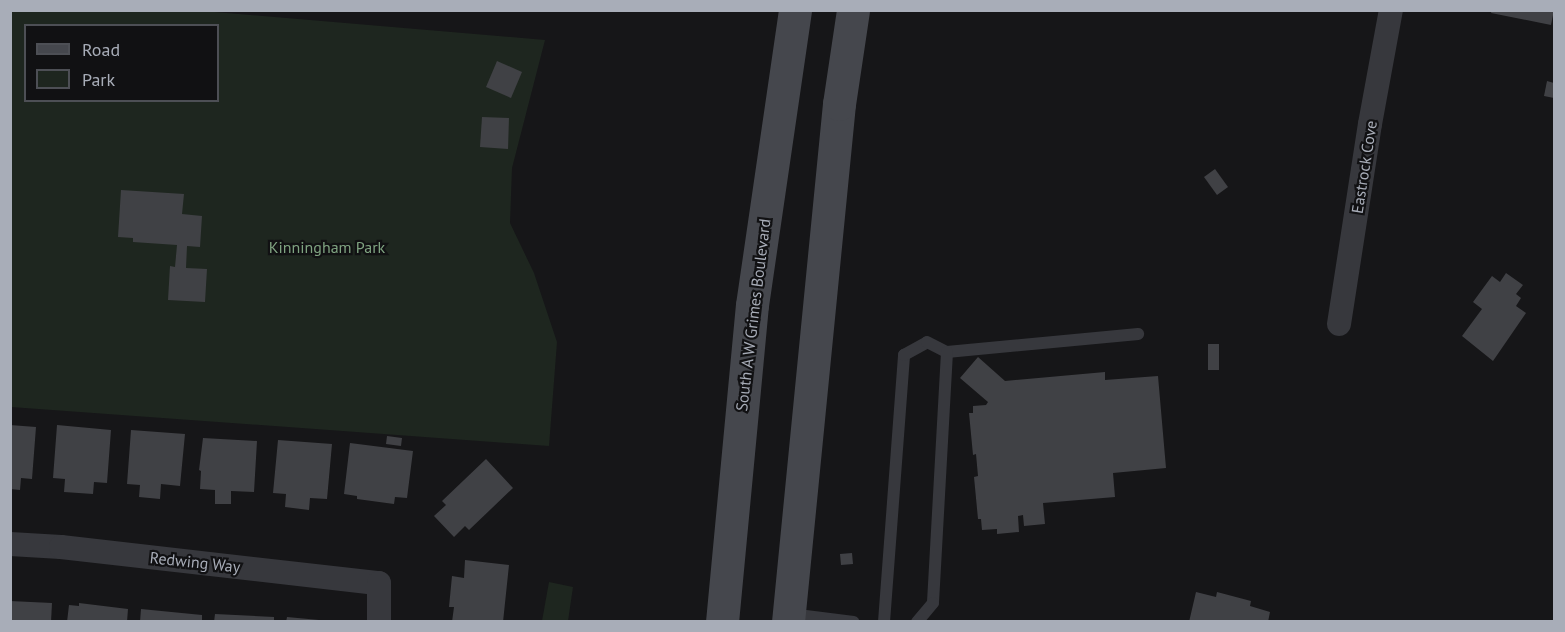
<!DOCTYPE html>
<style>
body{margin:0}
#map{position:relative;width:1565px;height:632px;overflow:hidden;background:#161618;font-family:"PT Sans",sans-serif}
div>[style]{position:absolute}
.green>*{inset:0;background:#1e261f}
.building>*{inset:0;background:#404145}
.service>*{height:12px;margin:-6px;padding:0 6px;transform-origin:6px;border-radius:6px;background:#37383d}
.minor>*{height:24px;margin:-12px;padding:0 12px;transform-origin:12px;border-radius:12px;background:#37383d}
.secondary>*{height:33px;margin:-16.5px;padding:0 16.5px;transform-origin:16.5px;border-radius:16.5px;background:#45474d}
span{translate:-50% -50%;white-space:nowrap;text-align:center;line-height:1.15;-webkit-text-stroke:4.5px #111113;paint-order:stroke}
.street-label{font-size:16px;color:#a8adb8}
.park-label{font-size:16px;color:#7fa381}
.frame{position:absolute;inset:0;border:12px solid #a8adb8;pointer-events:none}
.legend{position:absolute;left:24px;top:24px;width:195px;height:78px;box-sizing:border-box;background:#111113;border:2px solid #4d4f55;margin:0;padding:8px 10px;list-style:none;font-size:18px;color:#a8adb8}
.legend li{display:flex;align-items:center;gap:12px;height:30px}
.legend b{width:30px;border:2px solid #4d4f55}
</style>
<div id="map">
<div class="green">
<i style="clip-path:polygon(evenodd,10px 11px,203px 11px,545px 40px,512px 168px,510px 223px,534px 273px,557px 342px,549px 446px,11px 407px,10px 11px,26px 26px,218px 26px,218px 100px,26px 100px,26px 26px)"></i>
<i style="clip-path:polygon(549px 582px,573px 587px,568px 621px,542px 621px)"></i>
</div>
<div class="building">
<i style="clip-path:polygon(1492px 10px,1554px 10px,1551px 25px,1491px 13px)"></i>
<i style="clip-path:polygon(497px 61px,522px 72px,511px 98px,486px 87px)"></i>
<i style="clip-path:polygon(1547px 81px,1554px 83px,1554px 98px,1544px 96px)"></i>
<i style="clip-path:polygon(482px 117px,509px 118px,508px 149px,480px 147px)"></i>
<i style="clip-path:polygon(1215px 169px,1228px 187px,1217px 195px,1204px 177px)"></i>
<i style="clip-path:polygon(121px 190px,184px 194px,182px 214px,202px 216px,200px 247px,187px 246px,186px 268px,207px 269px,205px 302px,168px 300px,170px 266px,175px 267px,177px 245px,133px 242px,133px 238px,118px 237px)"></i>
<i style="clip-path:polygon(1506px 273px,1523px 285px,1516px 294px,1521px 298px,1516px 306px,1526px 313px,1493px 361px,1462px 336px,1482px 309px,1473px 302px,1492px 276px,1500px 282px)"></i>
<i style="clip-path:polygon(1208px 344px,1219px 344px,1219px 370px,1208px 370px)"></i>
<i style="clip-path:polygon(978px 357px,1005px 381px,1105px 372px,1105px 380px,1158px 376px,1166px 468px,1113px 473px,1115px 497px,1043px 503px,1045px 524px,1024px 526px,1023px 515px,1018px 516px,1019px 532px,997px 534px,997px 529px,982px 530px,981px 519px,978px 519px,974px 477px,978px 476px,976px 454px,973px 455px,969px 413px,973px 413px,973px 406px,986px 405px,988px 402px,960px 378px)"></i>
<i style="clip-path:polygon(10px 425px,36px 427px,32px 479px,21px 478px,20px 490px,10px 489px)"></i>
<i style="clip-path:polygon(57px 425px,111px 430px,107px 483px,94px 482px,93px 494px,64px 492px,65px 479px,53px 478px)"></i>
<i style="clip-path:polygon(131px 430px,185px 434px,180px 486px,161px 484px,160px 499px,139px 497px,140px 485px,127px 484px)"></i>
<i style="clip-path:polygon(387px 436px,402px 438px,401px 446px,386px 444px)"></i>
<i style="clip-path:polygon(203px 438px,257px 441px,254px 492px,231px 491px,231px 504px,215px 504px,215px 490px,200px 489px,201px 471px,199px 470px)"></i>
<i style="clip-path:polygon(278px 440px,332px 444px,327px 499px,310px 498px,309px 510px,285px 507px,286px 494px,273px 493px)"></i>
<i style="clip-path:polygon(350px 443px,413px 451px,407px 498px,395px 497px,394px 504px,357px 499px,357px 496px,344px 494px)"></i>
<i style="clip-path:polygon(486px 459px,513px 488px,469px 530px,465px 526px,454px 537px,434px 516px,446px 505px,442px 501px)"></i>
<i style="clip-path:polygon(852px 553px,853px 564px,841px 565px,840px 554px)"></i>
<i style="clip-path:polygon(465px 560px,509px 565px,503px 622px,452px 622px,454px 607px,449px 607px,452px 576px,464px 578px)"></i>
<i style="clip-path:polygon(1196px 592px,1216px 597px,1217px 592px,1251px 601px,1250px 606px,1270px 612px,1268px 622px,1189px 622px)"></i>
<i style="clip-path:polygon(10px 601px,52px 603px,51px 622px,10px 622px)"></i>
<i style="clip-path:polygon(79px 603px,128px 609px,127px 622px,67px 622px,69px 605px,79px 606px)"></i>
<i style="clip-path:polygon(141px 609px,202px 615px,202px 622px,140px 622px)"></i>
<i style="clip-path:polygon(215px 614px,274px 617px,274px 622px,214px 622px)"></i>
<i style="clip-path:polygon(287px 617px,319px 620px,319px 622px,286px 622px)"></i>
</div>
<div class="service">
<i style="left:947px;top:352px;width:192px;rotate:-5.4deg"></i>
<i style="left:790px;top:614px;width:64px;rotate:7.1deg"></i>
<i style="left:884px;top:622px;width:268px;rotate:-85.7deg"></i>
<i style="left:904px;top:355px;width:26px;rotate:-29deg"></i>
<i style="left:927px;top:342px;width:22px;rotate:27deg"></i>
<i style="left:947px;top:352px;width:251px;rotate:93.2deg"></i>
<i style="left:933px;top:603px;width:25px;rotate:130deg"></i>
</div>
<div class="minor">
<i style="left:1339px;top:324px;width:202px;rotate:-81.2deg"></i>
<i style="left:1370px;top:124px;width:116px;rotate:-79.6deg"></i>
<i style="left:10px;top:544px;width:51px;rotate:3.4deg"></i>
<i style="left:61px;top:547px;width:320px;rotate:6.5deg"></i>
<i style="left:379px;top:583px;width:39px;rotate:90deg"></i>
</div>
<div class="secondary">
<i style="left:722px;top:622px;width:318px;rotate:-84.6deg"></i>
<i style="left:752px;top:305px;width:298px;rotate:-81.7deg"></i>
<i style="left:788px;top:622px;width:521px;rotate:-84.38deg"></i>
<i style="left:839px;top:104px;width:95px;rotate:-81.5deg"></i>
</div>
<div class="street-label">
<span style="left:1364px;top:167px;rotate:-81deg">Eastrock Cove</span>
<span style="left:753px;top:315px;rotate:-83deg">South A W Grimes Boulevard</span>
<span style="left:195px;top:562px;rotate:6deg">Redwing Way</span>
</div>
<div class="park-label">
<span style="left:327px;top:247px">Kinningham Park</span>
</div>
<div class="frame"></div>
<ul class="legend">
<li><b style="height:8px;background:#45474d"></b>Road</li>
<li><b style="height:16px;background:#1e261f"></b>Park</li>
</ul>
</div>
